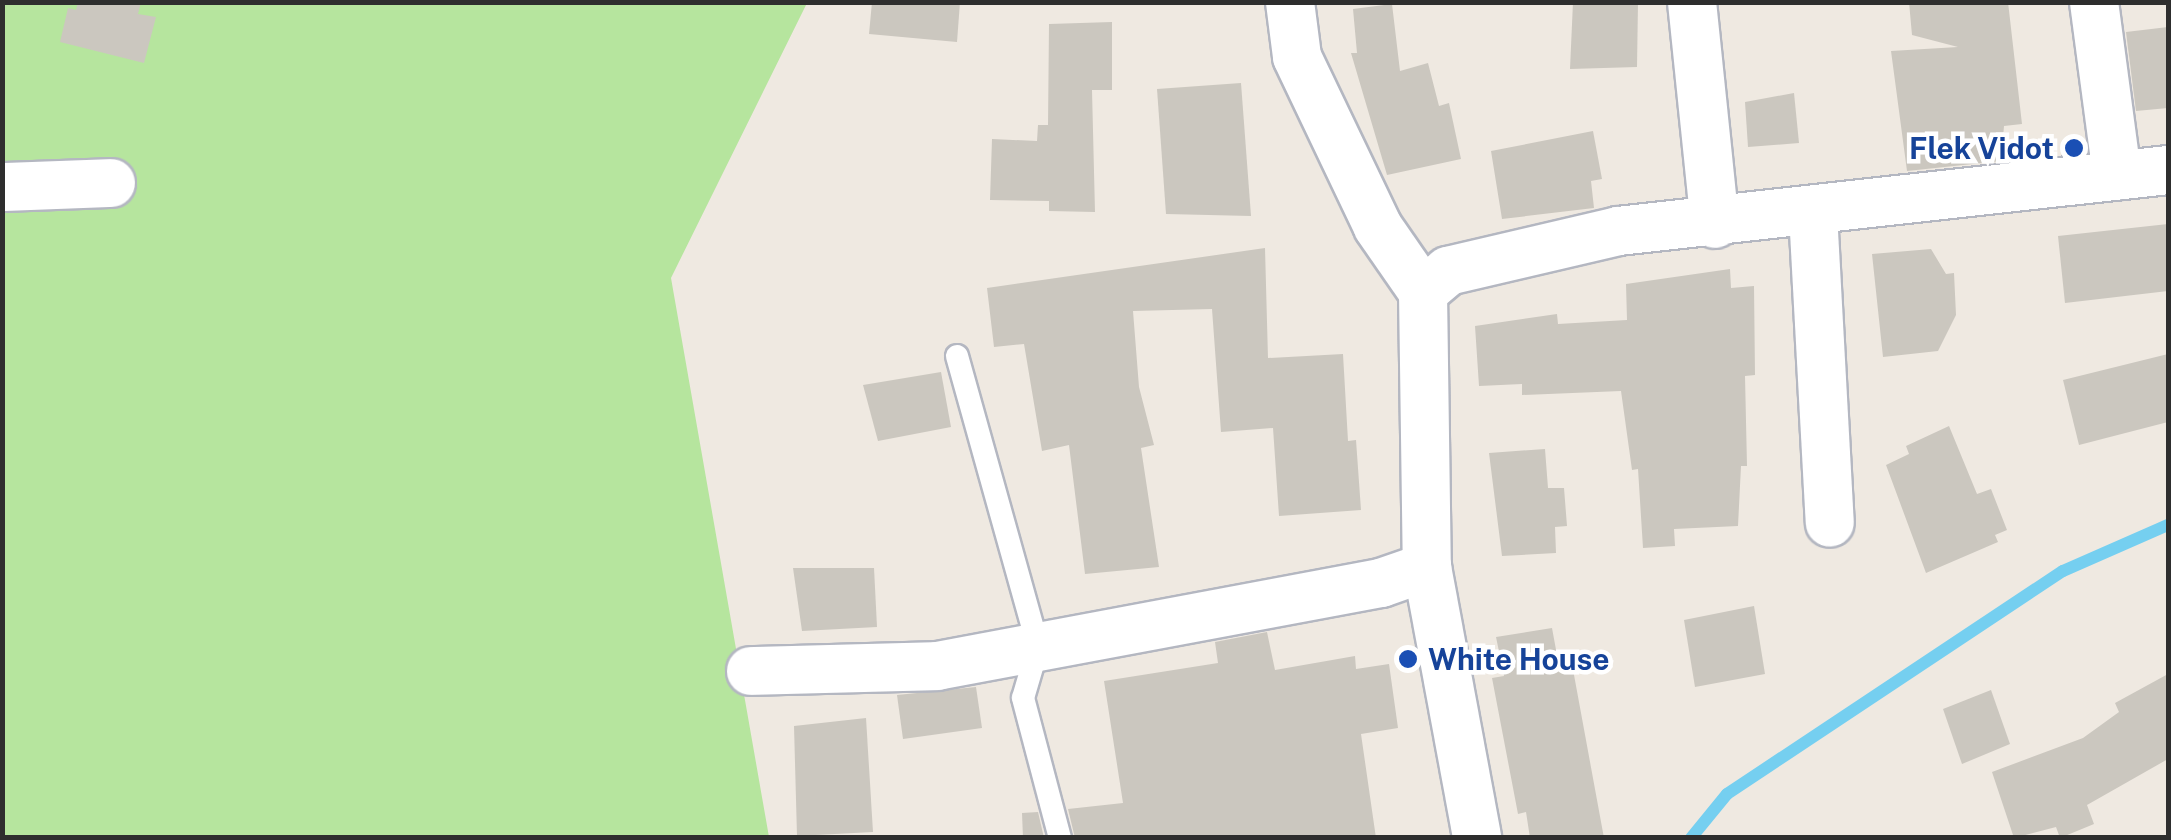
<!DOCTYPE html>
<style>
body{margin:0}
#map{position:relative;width:2171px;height:840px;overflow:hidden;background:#efe9e1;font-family:"Public Sans",sans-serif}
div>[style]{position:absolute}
.green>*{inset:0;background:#b6e59e}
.stream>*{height:12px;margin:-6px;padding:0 6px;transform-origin:6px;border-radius:6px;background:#75cff0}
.building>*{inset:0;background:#cbc7bf}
.roads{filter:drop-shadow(2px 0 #b4b7c1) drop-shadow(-2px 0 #b4b7c1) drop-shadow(0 2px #b4b7c1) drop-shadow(0 -2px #b4b7c1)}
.lane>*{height:22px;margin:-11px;padding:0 11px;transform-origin:11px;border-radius:11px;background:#fff}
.street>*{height:48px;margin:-24px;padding:0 24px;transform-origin:24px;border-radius:24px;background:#fff}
.dots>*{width:28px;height:28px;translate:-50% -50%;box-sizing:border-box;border:5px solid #fff;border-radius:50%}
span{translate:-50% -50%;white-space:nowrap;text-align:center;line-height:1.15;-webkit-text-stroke:9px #fff;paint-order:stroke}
.transit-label{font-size:30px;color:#164399;font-weight:700}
.right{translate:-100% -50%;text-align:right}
.left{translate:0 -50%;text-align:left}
.frame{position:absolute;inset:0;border:5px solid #2e2e2e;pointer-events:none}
</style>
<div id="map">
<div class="green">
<i style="clip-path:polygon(2px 3px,807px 3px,671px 278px,769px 837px,3px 837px)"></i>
</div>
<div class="stream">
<i style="left:1691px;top:838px;width:57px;rotate:-50.7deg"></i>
<i style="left:1727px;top:794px;width:403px;rotate:-33.6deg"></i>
<i style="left:2063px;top:571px;width:115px;rotate:-23.7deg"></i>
</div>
<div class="building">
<i style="clip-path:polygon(78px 2px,141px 2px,138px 14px,156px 17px,144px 63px,60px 42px,68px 8px,76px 10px)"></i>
<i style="clip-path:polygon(872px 2px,960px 2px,957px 42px,869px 34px)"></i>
<i style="clip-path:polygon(1573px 2px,1638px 2px,1637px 67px,1570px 69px)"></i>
<i style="clip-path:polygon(1909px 2px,2008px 2px,2022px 124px,2004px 126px,2001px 161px,1907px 171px,1891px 51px,1958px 47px,1912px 35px)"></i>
<i style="clip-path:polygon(1392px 4px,1400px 71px,1428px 63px,1439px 106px,1449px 103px,1461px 159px,1387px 175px,1351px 53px,1357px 53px,1353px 9px)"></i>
<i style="clip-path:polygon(1112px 22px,1112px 90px,1092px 90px,1095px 212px,1049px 211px,1049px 201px,990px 200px,992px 139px,1037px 141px,1038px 125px,1048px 125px,1049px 24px)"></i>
<i style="clip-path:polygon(2168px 27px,2168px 108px,2136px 111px,2126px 32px)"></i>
<i style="clip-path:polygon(1241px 83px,1251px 216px,1166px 214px,1157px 89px)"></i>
<i style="clip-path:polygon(1794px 93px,1799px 143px,1748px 147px,1745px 102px)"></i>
<i style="clip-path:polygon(1593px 131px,1602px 179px,1591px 181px,1594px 208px,1502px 219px,1491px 151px)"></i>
<i style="clip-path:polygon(2168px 224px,2168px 291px,2065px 303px,2058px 236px)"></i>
<i style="clip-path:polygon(1265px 248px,1268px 358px,1343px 354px,1348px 441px,1356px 440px,1361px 510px,1279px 516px,1273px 428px,1221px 432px,1212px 309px,1133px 311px,1139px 387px,1154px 445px,1141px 448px,1159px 567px,1085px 574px,1069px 445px,1042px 451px,1024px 344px,994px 347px,987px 288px)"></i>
<i style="clip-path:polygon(1931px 249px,1946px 274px,1954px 273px,1956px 315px,1938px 351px,1883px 357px,1872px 254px)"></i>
<i style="clip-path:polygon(1730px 269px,1731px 288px,1754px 286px,1755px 375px,1745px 376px,1747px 466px,1741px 466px,1738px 526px,1674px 529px,1675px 546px,1643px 548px,1638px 469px,1632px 470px,1621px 391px,1522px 395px,1522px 384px,1479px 386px,1475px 326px,1557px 314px,1558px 324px,1627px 320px,1626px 284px)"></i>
<i style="clip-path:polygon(2168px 354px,2168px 422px,2079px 445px,2063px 380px)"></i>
<i style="clip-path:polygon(941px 372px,951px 427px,878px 441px,863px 385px)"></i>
<i style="clip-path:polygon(1949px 426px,1977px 494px,1991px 489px,2007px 530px,1995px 535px,1998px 542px,1926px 573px,1886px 465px,1909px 454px,1906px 446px)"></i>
<i style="clip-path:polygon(1545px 449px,1548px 488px,1564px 488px,1567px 526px,1555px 527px,1556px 553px,1502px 556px,1489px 453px)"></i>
<i style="clip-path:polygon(793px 568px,874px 568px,877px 627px,802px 631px)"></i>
<i style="clip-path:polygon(1754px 606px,1765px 674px,1695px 687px,1684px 620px)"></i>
<i style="clip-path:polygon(1552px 628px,1559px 666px,1572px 664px,1604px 838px,1530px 838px,1526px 812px,1518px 814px,1492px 678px,1504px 676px,1496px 637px)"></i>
<i style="clip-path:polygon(1267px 632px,1275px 670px,1355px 656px,1356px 669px,1389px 664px,1398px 728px,1361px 734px,1376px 838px,1075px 838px,1068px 809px,1123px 803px,1104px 681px,1218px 663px,1215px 642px)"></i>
<i style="clip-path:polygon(2168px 674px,2168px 759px,2087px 805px,2094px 824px,2060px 838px,2056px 827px,2014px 838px,1992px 772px,2083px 738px,2119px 712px,2115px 703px)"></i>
<i style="clip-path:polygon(976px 687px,982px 728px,903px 739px,897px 695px)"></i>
<i style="clip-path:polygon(1991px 690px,2010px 744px,1962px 764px,1943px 709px)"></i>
<i style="clip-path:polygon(866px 718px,873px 832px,797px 836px,794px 726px)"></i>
<i style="clip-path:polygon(1038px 812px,1044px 838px,1023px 838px,1022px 813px)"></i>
</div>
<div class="roads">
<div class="lane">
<i style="left:957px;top:356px;width:302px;rotate:74.4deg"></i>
<i style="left:1038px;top:647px;width:53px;rotate:106.4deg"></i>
<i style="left:1023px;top:698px;width:145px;rotate:75.2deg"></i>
</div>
<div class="street">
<i style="left:1290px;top:2px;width:55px;rotate:82.7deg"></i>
<i style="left:1297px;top:57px;width:188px;rotate:64.5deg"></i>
<i style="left:1378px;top:227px;width:79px;rotate:55.3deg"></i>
<i style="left:1423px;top:292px;width:275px;rotate:89.2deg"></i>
<i style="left:1427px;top:567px;width:276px;rotate:79.5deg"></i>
<i style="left:1692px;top:2px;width:223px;rotate:84.1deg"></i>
<i style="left:2094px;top:2px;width:175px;rotate:82.4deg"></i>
<i style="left:2px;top:187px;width:109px;rotate:-2.1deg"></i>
<i style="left:1813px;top:213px;width:310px;rotate:86.9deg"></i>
<i style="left:1423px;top:292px;width:33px;rotate:-40deg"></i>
<i style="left:1448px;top:271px;width:175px;rotate:-13.2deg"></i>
<i style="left:1618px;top:231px;width:553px;rotate:-6.33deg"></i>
<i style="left:751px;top:671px;width:186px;rotate:-1.5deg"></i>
<i style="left:937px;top:666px;width:452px;rotate:-10.6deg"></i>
<i style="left:1381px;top:583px;width:49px;rotate:-19.2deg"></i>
</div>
</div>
<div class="dots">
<i style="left:2074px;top:148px;background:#1a4fb4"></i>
<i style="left:1408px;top:659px;background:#1a4fb4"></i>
</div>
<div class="transit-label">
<span class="right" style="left:2054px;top:148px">Flek Vidot</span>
<span class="left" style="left:1428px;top:659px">White House</span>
</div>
<div class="frame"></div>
</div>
